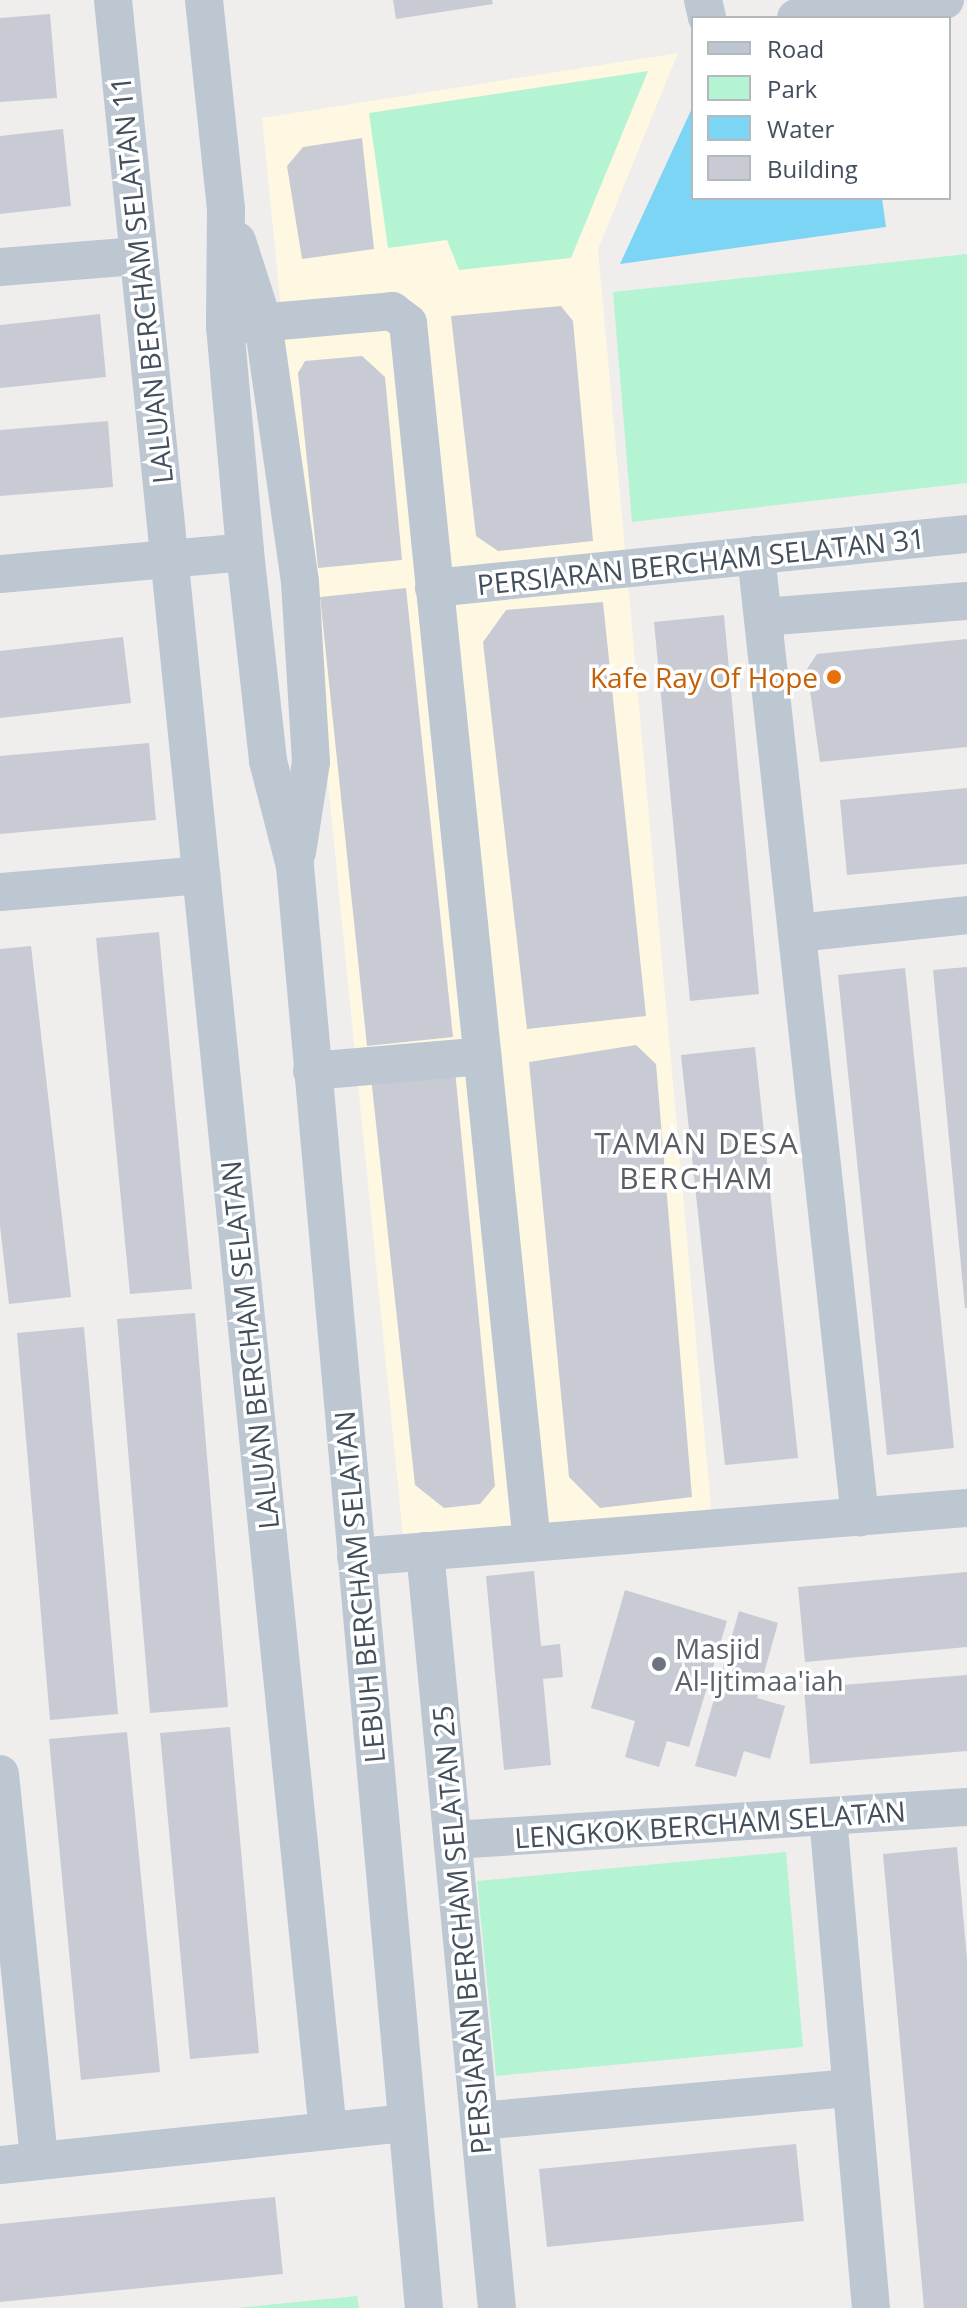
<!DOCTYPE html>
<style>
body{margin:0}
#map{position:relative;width:967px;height:2308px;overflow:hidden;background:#f0eded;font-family:"Open Sans",sans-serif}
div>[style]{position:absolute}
.commercial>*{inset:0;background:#fef8e3}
.green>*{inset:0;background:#b5f4d2}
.water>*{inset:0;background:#7dd5f6}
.building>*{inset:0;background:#c8cbd4}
.minor>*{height:38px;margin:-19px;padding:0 19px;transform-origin:19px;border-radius:19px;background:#bcc7d2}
.dots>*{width:22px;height:22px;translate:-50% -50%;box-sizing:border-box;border:4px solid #fff;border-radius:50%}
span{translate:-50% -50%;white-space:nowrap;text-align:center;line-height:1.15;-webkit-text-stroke:7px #fff;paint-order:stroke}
.street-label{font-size:28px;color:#434f5d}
.food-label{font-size:28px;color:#c56008}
.right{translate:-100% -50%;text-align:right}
.worship-label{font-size:28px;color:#5b616d}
.left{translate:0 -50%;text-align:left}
.neighbourhood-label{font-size:30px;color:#595d63;letter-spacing:2px}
.legend{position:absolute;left:691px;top:16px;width:260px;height:184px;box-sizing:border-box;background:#fff;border:2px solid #b4b9be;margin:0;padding:10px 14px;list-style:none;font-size:24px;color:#434f5d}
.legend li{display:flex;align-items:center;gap:16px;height:40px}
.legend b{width:40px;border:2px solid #b4b9be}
</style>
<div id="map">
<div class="commercial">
<i style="clip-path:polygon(678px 53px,598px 249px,712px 1518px,404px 1546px,262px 118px)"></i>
</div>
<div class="green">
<i style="clip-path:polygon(648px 71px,571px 258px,459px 270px,447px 240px,388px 248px,369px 113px)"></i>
<i style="clip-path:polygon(967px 254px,967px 483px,632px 522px,613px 292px)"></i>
<i style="clip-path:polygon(786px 1852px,803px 2047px,496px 2076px,477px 1881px)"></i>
<i style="clip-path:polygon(357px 2296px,359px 2308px,236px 2308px)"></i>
</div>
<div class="water">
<i style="clip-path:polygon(693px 106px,693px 198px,882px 198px,886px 227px,620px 264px)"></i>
</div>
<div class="building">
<i style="clip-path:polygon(393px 0,492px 0,493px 4px,396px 19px)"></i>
<i style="clip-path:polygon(50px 14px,57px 98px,0 102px,0 18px)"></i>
<i style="clip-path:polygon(63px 129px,71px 206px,0 214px,0 136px)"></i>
<i style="clip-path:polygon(362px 138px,374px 249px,302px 259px,287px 166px,303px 147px)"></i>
<i style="clip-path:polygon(561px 306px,573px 321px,593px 541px,498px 551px,476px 536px,451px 316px)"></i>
<i style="clip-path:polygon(100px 314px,106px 377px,0 388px,0 325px)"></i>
<i style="clip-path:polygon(362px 356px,385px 377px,402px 560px,318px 568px,298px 373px,305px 361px)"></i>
<i style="clip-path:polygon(108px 421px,113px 487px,0 496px,0 430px)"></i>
<i style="clip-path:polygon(406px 588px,453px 1037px,367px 1046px,320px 597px)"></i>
<i style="clip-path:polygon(603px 602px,646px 1016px,527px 1029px,483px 642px,506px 610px)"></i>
<i style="clip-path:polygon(724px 615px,759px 994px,690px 1001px,654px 622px)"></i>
<i style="clip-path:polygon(123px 637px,131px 703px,0 718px,0 651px)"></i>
<i style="clip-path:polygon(967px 639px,967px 747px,820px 762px,807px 669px,817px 654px)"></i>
<i style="clip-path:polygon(149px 743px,156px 820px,0 834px,0 756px)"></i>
<i style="clip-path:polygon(967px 788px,967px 864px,847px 875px,840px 800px)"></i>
<i style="clip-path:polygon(159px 932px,192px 1289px,130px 1294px,96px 938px)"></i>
<i style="clip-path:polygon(31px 946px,71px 1297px,9px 1304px,0 1226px,0 949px)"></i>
<i style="clip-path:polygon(967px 967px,967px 1308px,965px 1308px,933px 970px)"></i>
<i style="clip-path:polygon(905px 968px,954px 1448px,887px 1455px,838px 975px)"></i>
<i style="clip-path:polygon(636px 1045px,656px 1064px,692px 1497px,600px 1508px,569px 1477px,529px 1062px)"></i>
<i style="clip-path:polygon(755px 1047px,798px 1458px,725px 1465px,681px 1055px)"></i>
<i style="clip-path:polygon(455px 1070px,495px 1486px,480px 1504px,444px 1508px,415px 1485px,371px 1077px)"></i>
<i style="clip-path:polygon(195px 1313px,228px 1707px,150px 1713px,117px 1319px)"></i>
<i style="clip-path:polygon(84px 1327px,118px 1714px,50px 1720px,17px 1333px)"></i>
<i style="clip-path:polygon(534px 1571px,541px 1646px,560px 1644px,563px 1677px,543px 1679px,551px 1765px,504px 1770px,486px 1576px)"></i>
<i style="clip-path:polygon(967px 1572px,967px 1647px,805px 1662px,798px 1587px)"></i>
<i style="clip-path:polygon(625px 1590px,727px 1621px,689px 1747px,667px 1741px,659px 1767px,625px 1757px,635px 1721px,591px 1708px)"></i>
<i style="clip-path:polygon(739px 1611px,778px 1623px,757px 1698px,785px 1706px,770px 1759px,744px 1751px,736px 1777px,695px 1766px)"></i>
<i style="clip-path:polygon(967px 1675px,967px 1751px,810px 1764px,804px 1688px)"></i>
<i style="clip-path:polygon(230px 1727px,259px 2053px,190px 2059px,160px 1733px)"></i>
<i style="clip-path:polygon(127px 1732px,160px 2072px,81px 2080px,49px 1739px)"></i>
<i style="clip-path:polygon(957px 1847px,967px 1959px,967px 2308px,924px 2308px,883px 1854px)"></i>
<i style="clip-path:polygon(796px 2144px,804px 2221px,547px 2247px,539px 2169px)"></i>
<i style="clip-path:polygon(275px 2197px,283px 2274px,0 2302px,0 2224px)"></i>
</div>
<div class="minor">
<i style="left:113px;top:0;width:2142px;rotate:84.24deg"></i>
<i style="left:204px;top:0;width:209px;rotate:84deg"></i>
<i style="left:226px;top:208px;width:118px;rotate:90.5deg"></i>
<i style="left:225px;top:326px;width:227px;rotate:84.9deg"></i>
<i style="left:245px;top:552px;width:210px;rotate:83.7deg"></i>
<i style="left:268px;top:761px;width:108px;rotate:75.6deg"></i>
<i style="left:295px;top:866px;width:1448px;rotate:84.89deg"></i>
<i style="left:703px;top:0;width:18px;rotate:77deg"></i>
<i style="left:796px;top:18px;width:150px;rotate:-6.9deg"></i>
<i style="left:237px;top:241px;width:85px;rotate:72.2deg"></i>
<i style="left:263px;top:322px;width:263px;rotate:81.9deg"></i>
<i style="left:300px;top:582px;width:180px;rotate:86.5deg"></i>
<i style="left:311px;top:762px;width:91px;rotate:98.8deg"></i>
<i style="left:0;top:267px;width:138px;rotate:-4.6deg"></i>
<i style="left:225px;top:326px;width:168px;rotate:-5.1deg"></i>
<i style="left:392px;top:311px;width:20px;rotate:37deg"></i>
<i style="left:408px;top:323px;width:1226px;rotate:84.2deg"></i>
<i style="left:756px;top:555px;width:968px;rotate:83.83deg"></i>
<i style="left:0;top:574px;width:246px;rotate:-5.1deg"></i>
<i style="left:434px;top:588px;width:536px;rotate:-5.79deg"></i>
<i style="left:763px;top:617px;width:205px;rotate:-4.5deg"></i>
<i style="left:0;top:892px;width:202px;rotate:-4.8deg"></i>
<i style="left:797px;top:933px;width:171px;rotate:-6deg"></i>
<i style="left:312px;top:1071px;width:171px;rotate:-5deg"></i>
<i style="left:425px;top:1551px;width:760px;rotate:84.57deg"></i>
<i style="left:356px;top:1557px;width:613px;rotate:-4.59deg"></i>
<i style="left:0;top:1774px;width:389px;rotate:84.2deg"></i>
<i style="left:828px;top:1817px;width:493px;rotate:85deg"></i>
<i style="left:453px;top:1840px;width:515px;rotate:-3.67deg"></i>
<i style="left:479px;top:2121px;width:373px;rotate:-5.1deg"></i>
<i style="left:0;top:2165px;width:409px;rotate:-5.9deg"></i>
</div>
<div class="dots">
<i style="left:834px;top:677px;background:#e8710a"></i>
<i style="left:659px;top:1664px;background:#6b7280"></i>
</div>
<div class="street-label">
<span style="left:141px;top:280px;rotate:-96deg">LALUAN BERCHAM SELATAN 11</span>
<span style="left:701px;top:561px;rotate:-6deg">PERSIARAN BERCHAM SELATAN 31</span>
<span style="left:249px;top:1345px;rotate:-96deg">LALUAN BERCHAM SELATAN</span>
<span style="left:359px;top:1587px;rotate:-95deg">LEBUH BERCHAM SELATAN</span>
<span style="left:710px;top:1824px;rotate:-4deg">LENGKOK BERCHAM SELATAN</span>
<span style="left:461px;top:1930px;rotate:-95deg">PERSIARAN BERCHAM SELATAN 25</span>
</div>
<div class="food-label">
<span class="right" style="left:818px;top:677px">Kafe Ray Of Hope</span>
</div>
<div class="worship-label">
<span class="left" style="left:675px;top:1664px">Masjid<br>Al-Ijtimaa'iah</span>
</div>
<div class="neighbourhood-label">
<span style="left:697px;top:1160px">TAMAN DESA<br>BERCHAM</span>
</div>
<ul class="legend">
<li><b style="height:10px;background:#bcc7d2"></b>Road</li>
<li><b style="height:22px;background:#b5f4d2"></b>Park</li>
<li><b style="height:22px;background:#7dd5f6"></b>Water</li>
<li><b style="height:22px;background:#c8cbd4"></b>Building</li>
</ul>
</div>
